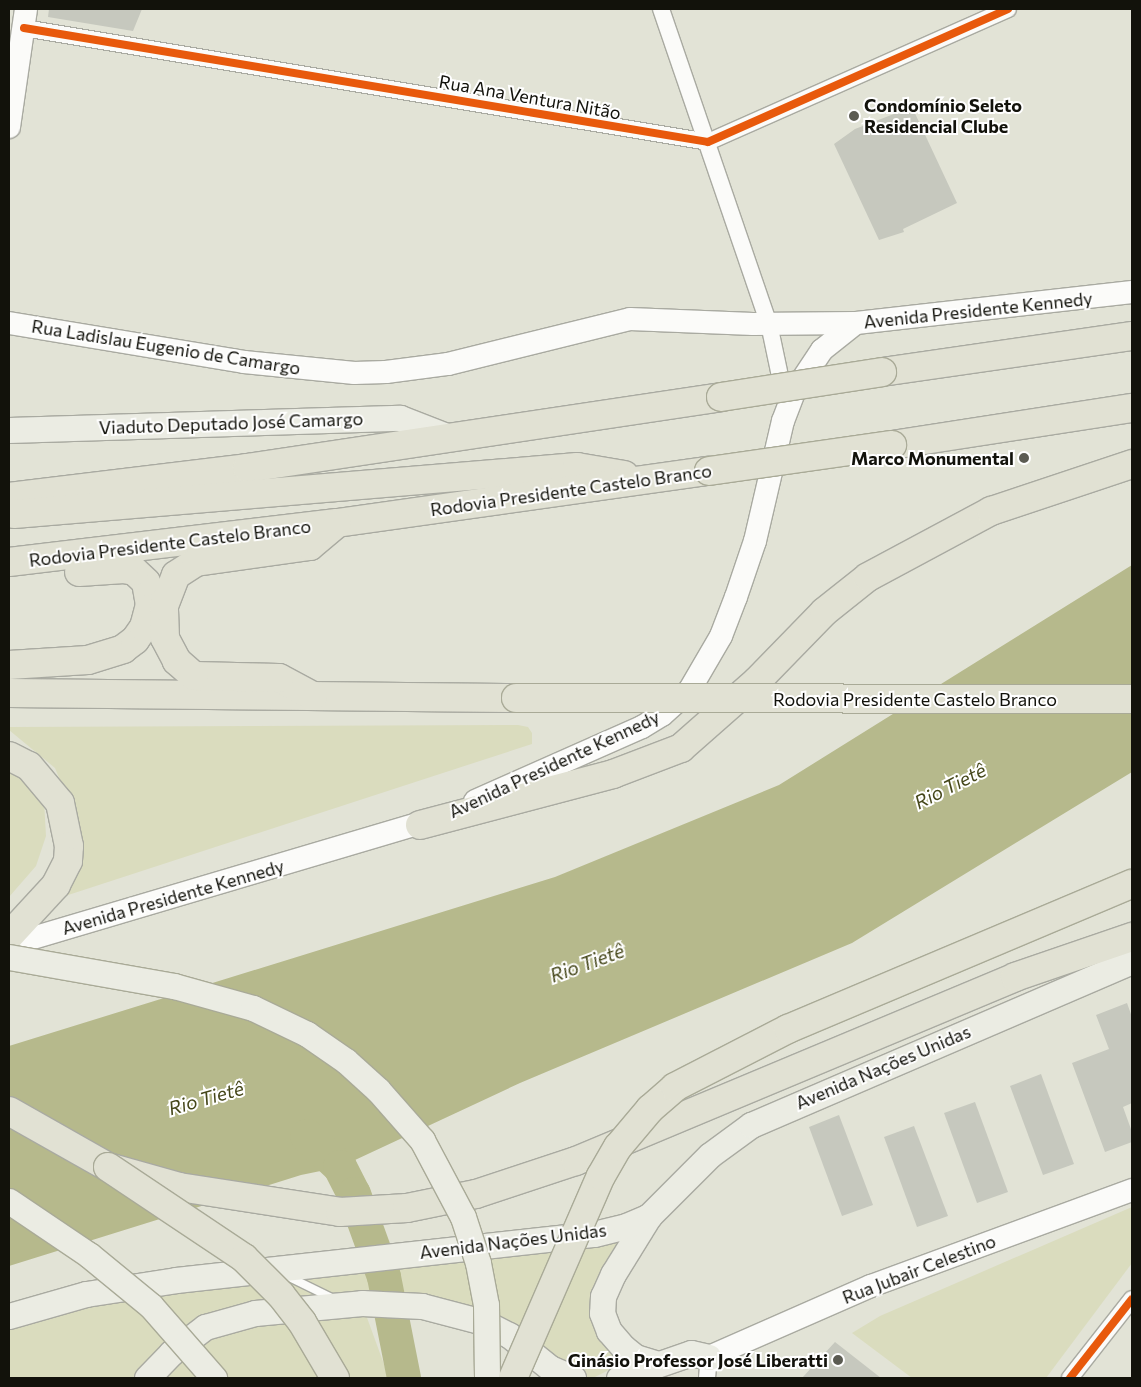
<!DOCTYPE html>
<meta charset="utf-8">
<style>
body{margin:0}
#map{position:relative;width:1141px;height:1387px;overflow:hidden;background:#e2e3d6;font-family:Commissioner,sans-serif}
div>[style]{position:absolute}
.green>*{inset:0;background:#dadcbe}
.water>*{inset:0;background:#b6b98c}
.river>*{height:34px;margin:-17px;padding:0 17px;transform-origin:17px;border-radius:17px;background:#b6b98c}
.building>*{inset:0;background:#c6c8be}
.roads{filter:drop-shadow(1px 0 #a9aaa1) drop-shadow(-1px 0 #a9aaa1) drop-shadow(0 1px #a9aaa1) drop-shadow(0 -1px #a9aaa1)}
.lane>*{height:8px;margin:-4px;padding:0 4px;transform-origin:4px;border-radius:4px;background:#fbfbf9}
.street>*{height:16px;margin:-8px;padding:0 8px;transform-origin:8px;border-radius:8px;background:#fbfbf9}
.secondary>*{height:22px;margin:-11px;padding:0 11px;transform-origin:11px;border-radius:11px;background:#fbfbf9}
.primary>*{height:25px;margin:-12.5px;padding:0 12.5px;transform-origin:12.5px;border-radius:12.5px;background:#ebece3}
.highway>*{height:28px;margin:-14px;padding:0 14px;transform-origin:14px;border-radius:14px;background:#e1e1d3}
.bridges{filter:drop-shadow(1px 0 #a9aa97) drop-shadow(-1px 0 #a9aa97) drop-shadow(0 1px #a9aa97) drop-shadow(0 -1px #a9aa97)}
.primary-bridge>*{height:25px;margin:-12.5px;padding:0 12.5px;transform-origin:12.5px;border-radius:12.5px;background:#ebece3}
.highway-bridge>*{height:28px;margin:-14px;padding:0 14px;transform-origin:14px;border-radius:14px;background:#e1e1d3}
.cycleway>*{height:8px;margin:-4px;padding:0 4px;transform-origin:4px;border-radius:4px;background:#e8590c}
.dots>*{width:14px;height:14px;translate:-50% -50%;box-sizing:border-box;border:2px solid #fff;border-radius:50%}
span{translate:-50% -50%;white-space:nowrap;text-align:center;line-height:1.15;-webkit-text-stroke:4px #fff;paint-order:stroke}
.street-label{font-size:18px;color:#12120b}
.poi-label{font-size:18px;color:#12120b;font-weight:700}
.left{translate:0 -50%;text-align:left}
.right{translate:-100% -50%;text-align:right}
.water-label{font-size:19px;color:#45471a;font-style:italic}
.frame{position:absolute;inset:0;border:10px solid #12120b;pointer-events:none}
</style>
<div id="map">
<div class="green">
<i style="clip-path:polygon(518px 725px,528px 727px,532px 733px,532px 744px,59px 898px,76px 819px,55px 768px,9px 730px,9px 727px)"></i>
<i style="clip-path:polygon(9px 766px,24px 772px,44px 801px,46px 836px,36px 866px,9px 897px)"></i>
<i style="clip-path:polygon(1132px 1207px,1132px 1263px,1046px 1378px,912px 1378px,852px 1333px,880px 1316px)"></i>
<i style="clip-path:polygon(626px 1226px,603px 1296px,635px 1357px,593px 1378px,573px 1378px,509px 1335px,362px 1304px,389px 1378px,9px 1378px,9px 1316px)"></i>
</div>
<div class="water">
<i style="clip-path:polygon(1132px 565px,1132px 772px,852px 943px,520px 1083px,340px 1167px,301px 1175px,9px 1266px,9px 1046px,555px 877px,779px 785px)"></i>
</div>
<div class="river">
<i style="left:307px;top:1136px;width:45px;rotate:43.2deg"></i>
<i style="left:340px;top:1167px;width:30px;rotate:63deg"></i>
<i style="left:354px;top:1194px;width:88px;rotate:70.1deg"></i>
<i style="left:384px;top:1277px;width:103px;rotate:78.8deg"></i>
</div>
<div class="building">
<i style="clip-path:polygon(49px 9px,142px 9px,133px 31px,48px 17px)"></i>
<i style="clip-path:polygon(912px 107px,957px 203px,903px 229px,904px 232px,879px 240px,834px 144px,855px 129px)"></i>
<i style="clip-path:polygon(1127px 1003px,1132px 1017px,1132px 1103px,1123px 1107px,1132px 1132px,1132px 1142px,1105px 1152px,1072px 1063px,1109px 1049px,1096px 1015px)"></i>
<i style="clip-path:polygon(1041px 1074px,1074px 1164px,1043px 1175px,1010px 1086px)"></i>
<i style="clip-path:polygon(975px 1102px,1008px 1192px,977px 1203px,944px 1113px)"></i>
<i style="clip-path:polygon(839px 1115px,873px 1205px,842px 1216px,809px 1127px)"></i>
<i style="clip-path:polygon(914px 1126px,948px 1216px,917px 1227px,884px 1137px)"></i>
<i style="clip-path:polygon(835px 1342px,881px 1378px,802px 1378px)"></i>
</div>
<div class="roads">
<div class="lane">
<i style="left:287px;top:1276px;width:50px;rotate:26.1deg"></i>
</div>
<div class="street">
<i style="left:661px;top:9px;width:333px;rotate:71.1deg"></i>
<i style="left:769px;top:324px;width:73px;rotate:78.1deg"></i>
<i style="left:24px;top:28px;width:693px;rotate:9.46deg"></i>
<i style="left:708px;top:142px;width:328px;rotate:-23.9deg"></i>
<i style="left:707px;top:1378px;width:21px;rotate:-85deg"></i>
<i style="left:1070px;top:1378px;width:100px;rotate:-51.9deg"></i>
</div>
<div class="secondary">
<i style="left:9px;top:127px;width:119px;rotate:-81.8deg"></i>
<i style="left:9px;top:323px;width:238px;rotate:9.4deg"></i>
<i style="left:244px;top:362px;width:111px;rotate:5.7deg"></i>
<i style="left:354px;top:373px;width:32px;rotate:-2deg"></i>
<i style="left:386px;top:372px;width:63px;rotate:-7.4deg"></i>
<i style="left:448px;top:364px;width:187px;rotate:-13.9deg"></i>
<i style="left:630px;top:319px;width:123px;rotate:2.3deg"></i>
<i style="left:753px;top:324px;width:103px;rotate:-0.6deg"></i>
<i style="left:856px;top:323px;width:278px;rotate:-6.4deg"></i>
<i style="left:475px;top:801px;width:183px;rotate:-23.9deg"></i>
<i style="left:642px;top:727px;width:23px;rotate:-31deg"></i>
<i style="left:662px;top:715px;width:36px;rotate:-42deg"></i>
<i style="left:689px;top:691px;width:64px;rotate:-59.8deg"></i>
<i style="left:721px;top:636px;width:42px;rotate:-69deg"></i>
<i style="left:736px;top:597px;width:59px;rotate:-71.3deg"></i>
<i style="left:755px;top:541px;width:123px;rotate:-76.9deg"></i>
<i style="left:783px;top:421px;width:31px;rotate:-69deg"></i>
<i style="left:794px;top:392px;width:50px;rotate:-56.3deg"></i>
<i style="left:822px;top:350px;width:43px;rotate:-38.5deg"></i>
<i style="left:9px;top:945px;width:443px;rotate:-16.5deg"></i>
<i style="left:709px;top:1357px;width:177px;rotate:-23.7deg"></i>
<i style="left:871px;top:1286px;width:278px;rotate:-20.2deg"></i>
</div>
<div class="primary">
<i style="left:9px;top:430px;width:391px;rotate:-1.8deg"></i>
<i style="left:400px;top:418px;width:53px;rotate:21.2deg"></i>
<i style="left:649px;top:1216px;width:68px;rotate:121.8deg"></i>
<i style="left:613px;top:1274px;width:24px;rotate:114deg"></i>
<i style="left:603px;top:1296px;width:17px;rotate:93deg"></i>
<i style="left:602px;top:1313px;width:19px;rotate:69deg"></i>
<i style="left:609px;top:1331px;width:23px;rotate:49deg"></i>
<i style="left:624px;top:1348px;width:14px;rotate:39deg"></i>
<i style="left:635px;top:1357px;width:24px;rotate:17deg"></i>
<i style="left:9px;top:1316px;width:80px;rotate:-15.9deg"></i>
<i style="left:86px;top:1294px;width:91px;rotate:-8.8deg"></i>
<i style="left:176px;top:1280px;width:421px;rotate:-6.3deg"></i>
<i style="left:594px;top:1234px;width:33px;rotate:-14deg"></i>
<i style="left:626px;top:1226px;width:25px;rotate:-23deg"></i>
<i style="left:649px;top:1216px;width:86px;rotate:-45deg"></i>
<i style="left:710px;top:1155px;width:51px;rotate:-36.2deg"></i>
<i style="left:751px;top:1125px;width:415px;rotate:-23.3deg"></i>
<i style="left:147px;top:1378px;width:35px;rotate:-46deg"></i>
<i style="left:171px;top:1353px;width:43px;rotate:-37.4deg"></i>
<i style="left:205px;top:1327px;width:52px;rotate:-15.6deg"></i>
<i style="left:255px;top:1313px;width:107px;rotate:-5.3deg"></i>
<i style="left:362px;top:1303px;width:60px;rotate:2.9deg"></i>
<i style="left:422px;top:1306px;width:63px;rotate:14.7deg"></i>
<i style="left:483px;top:1322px;width:29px;rotate:27deg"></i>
<i style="left:509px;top:1335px;width:53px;rotate:38.8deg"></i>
<i style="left:550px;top:1368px;width:25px;rotate:23deg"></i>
<i style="left:619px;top:1378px;width:76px;rotate:-19.1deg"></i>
<i style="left:691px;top:1353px;width:18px;rotate:13deg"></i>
</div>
<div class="highway">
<i style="left:882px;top:372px;width:253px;rotate:-8.2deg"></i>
<i style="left:892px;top:445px;width:243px;rotate:-8.8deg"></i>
<i style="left:9px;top:497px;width:240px;rotate:-6.9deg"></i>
<i style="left:247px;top:468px;width:479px;rotate:-8.5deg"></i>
<i style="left:14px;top:514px;width:565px;rotate:-4.77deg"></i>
<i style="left:577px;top:467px;width:48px;rotate:9.7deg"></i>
<i style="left:9px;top:562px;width:330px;rotate:-6.8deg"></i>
<i style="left:337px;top:523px;width:376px;rotate:-8deg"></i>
<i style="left:9px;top:665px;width:79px;rotate:-3.6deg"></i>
<i style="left:88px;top:660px;width:37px;rotate:-17deg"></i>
<i style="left:123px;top:649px;width:15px;rotate:-37deg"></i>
<i style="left:135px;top:640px;width:16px;rotate:-55deg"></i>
<i style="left:144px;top:627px;width:23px;rotate:-75deg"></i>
<i style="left:150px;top:605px;width:23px;rotate:-100deg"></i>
<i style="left:146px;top:582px;width:16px;rotate:-137deg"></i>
<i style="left:134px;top:571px;width:10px;rotate:-169deg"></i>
<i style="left:124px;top:569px;width:45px;rotate:176.2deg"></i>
<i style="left:9px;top:693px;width:507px;rotate:0.57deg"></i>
<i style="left:313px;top:696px;width:38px;rotate:-152deg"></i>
<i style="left:279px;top:678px;width:85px;rotate:-178.7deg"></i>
<i style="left:194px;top:676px;width:23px;rotate:-139deg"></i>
<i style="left:177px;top:661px;width:26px;rotate:-118deg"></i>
<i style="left:165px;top:638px;width:32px;rotate:-92deg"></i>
<i style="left:164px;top:606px;width:33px;rotate:-69deg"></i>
<i style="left:176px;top:575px;width:24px;rotate:-33deg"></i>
<i style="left:196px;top:562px;width:115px;rotate:-8deg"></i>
<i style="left:310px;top:546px;width:35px;rotate:-40deg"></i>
<i style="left:9px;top:756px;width:22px;rotate:27deg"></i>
<i style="left:29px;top:766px;width:48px;rotate:50deg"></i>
<i style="left:60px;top:803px;width:44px;rotate:78.2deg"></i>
<i style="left:69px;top:846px;width:15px;rotate:94deg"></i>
<i style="left:68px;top:861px;width:27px;rotate:117deg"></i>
<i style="left:56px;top:885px;width:69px;rotate:132.7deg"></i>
<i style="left:420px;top:825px;width:200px;rotate:-14.8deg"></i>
<i style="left:613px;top:774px;width:73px;rotate:-20.9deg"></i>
<i style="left:681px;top:748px;width:101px;rotate:-41.4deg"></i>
<i style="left:757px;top:681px;width:96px;rotate:-45.8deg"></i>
<i style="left:824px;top:612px;width:56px;rotate:-38.5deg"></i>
<i style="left:868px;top:577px;width:140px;rotate:-28.2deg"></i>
<i style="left:991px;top:511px;width:149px;rotate:-18.4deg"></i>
<i style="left:9px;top:1111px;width:114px;rotate:29.5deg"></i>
<i style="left:108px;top:1167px;width:74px;rotate:15.7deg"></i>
<i style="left:179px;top:1187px;width:163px;rotate:8.8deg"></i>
<i style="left:340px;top:1212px;width:67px;rotate:-3.4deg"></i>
<i style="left:407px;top:1208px;width:70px;rotate:-11.5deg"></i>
<i style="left:476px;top:1194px;width:105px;rotate:-18.3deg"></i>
<i style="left:576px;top:1161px;width:476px;rotate:-22.7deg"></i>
<i style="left:1015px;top:977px;width:124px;rotate:-18.9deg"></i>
</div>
</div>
<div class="bridges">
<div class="primary-bridge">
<i style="left:9px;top:957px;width:168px;rotate:10deg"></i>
<i style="left:174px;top:986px;width:82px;rotate:15.6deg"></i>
<i style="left:253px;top:1008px;width:60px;rotate:25.7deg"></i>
<i style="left:307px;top:1034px;width:47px;rotate:34.7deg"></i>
<i style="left:346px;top:1061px;width:43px;rotate:42.2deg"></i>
<i style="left:378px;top:1090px;width:67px;rotate:48.7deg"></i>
<i style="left:422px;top:1140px;width:87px;rotate:62deg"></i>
<i style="left:463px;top:1217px;width:48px;rotate:71.9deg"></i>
<i style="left:478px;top:1263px;width:43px;rotate:79.2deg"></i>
<i style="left:486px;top:1305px;width:73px;rotate:89.2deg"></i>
<i style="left:9px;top:1201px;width:97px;rotate:34deg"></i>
<i style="left:89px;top:1255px;width:80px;rotate:39.4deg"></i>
<i style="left:151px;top:1306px;width:96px;rotate:48.8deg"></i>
</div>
<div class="highway-bridge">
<i style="left:721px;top:397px;width:163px;rotate:-8.8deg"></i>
<i style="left:709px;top:471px;width:185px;rotate:-8.1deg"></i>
<i style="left:516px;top:698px;width:616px;rotate:0.09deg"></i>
<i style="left:108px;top:1167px;width:164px;rotate:33.8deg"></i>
<i style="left:244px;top:1258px;width:52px;rotate:45deg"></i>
<i style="left:281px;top:1295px;width:34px;rotate:52deg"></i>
<i style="left:302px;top:1322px;width:65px;rotate:59.5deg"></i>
<i style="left:513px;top:1378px;width:220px;rotate:-66.5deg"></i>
<i style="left:601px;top:1176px;width:34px;rotate:-60deg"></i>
<i style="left:618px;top:1147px;width:50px;rotate:-49.9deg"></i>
<i style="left:650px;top:1109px;width:33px;rotate:-41deg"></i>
<i style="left:675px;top:1087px;width:127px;rotate:-27.2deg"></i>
<i style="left:788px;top:1029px;width:373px;rotate:-22.9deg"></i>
</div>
</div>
<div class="cycleway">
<i style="left:24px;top:28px;width:693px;rotate:9.46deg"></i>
<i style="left:708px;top:142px;width:328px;rotate:-23.9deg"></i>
<i style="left:1070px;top:1378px;width:100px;rotate:-51.9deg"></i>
</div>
<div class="dots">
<i style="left:854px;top:116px;background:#5b5b52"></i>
<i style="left:1024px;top:458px;background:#5b5b52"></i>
<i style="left:838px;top:1360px;background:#5b5b52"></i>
</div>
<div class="street-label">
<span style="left:530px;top:97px;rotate:10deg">Rua Ana Ventura Nitão</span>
<span style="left:978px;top:310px;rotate:-6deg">Avenida Presidente Kennedy</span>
<span style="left:166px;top:347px;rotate:9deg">Rua Ladislau Eugenio de Camargo</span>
<span style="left:231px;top:423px;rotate:-2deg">Viaduto Deputado José Camargo</span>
<span style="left:571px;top:490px;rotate:-8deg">Rodovia Presidente Castelo Branco</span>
<span style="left:170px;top:543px;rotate:-7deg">Rodovia Presidente Castelo Branco</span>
<span style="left:915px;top:699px">Rodovia Presidente Castelo Branco</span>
<span style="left:554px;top:764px;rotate:-25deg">Avenida Presidente Kennedy</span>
<span style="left:173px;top:897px;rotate:-16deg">Avenida Presidente Kennedy</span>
<span style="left:883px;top:1067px;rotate:-23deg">Avenida Nações Unidas</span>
<span style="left:513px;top:1241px;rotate:-7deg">Avenida Nações Unidas</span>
<span style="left:919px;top:1269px;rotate:-21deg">Rua Jubair Celestino</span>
</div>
<div class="poi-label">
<span class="left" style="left:864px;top:116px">Condomínio Seleto<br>Residencial Clube</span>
<span class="right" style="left:1014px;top:458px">Marco Monumental</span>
<span class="right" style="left:828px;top:1360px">Ginásio Professor José Liberatti</span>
</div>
<div class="water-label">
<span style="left:950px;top:786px;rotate:-27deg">Rio Tietê</span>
<span style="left:587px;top:963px;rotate:-20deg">Rio Tietê</span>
<span style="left:206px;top:1098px;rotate:-16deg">Rio Tietê</span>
</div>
<div class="frame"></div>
</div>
